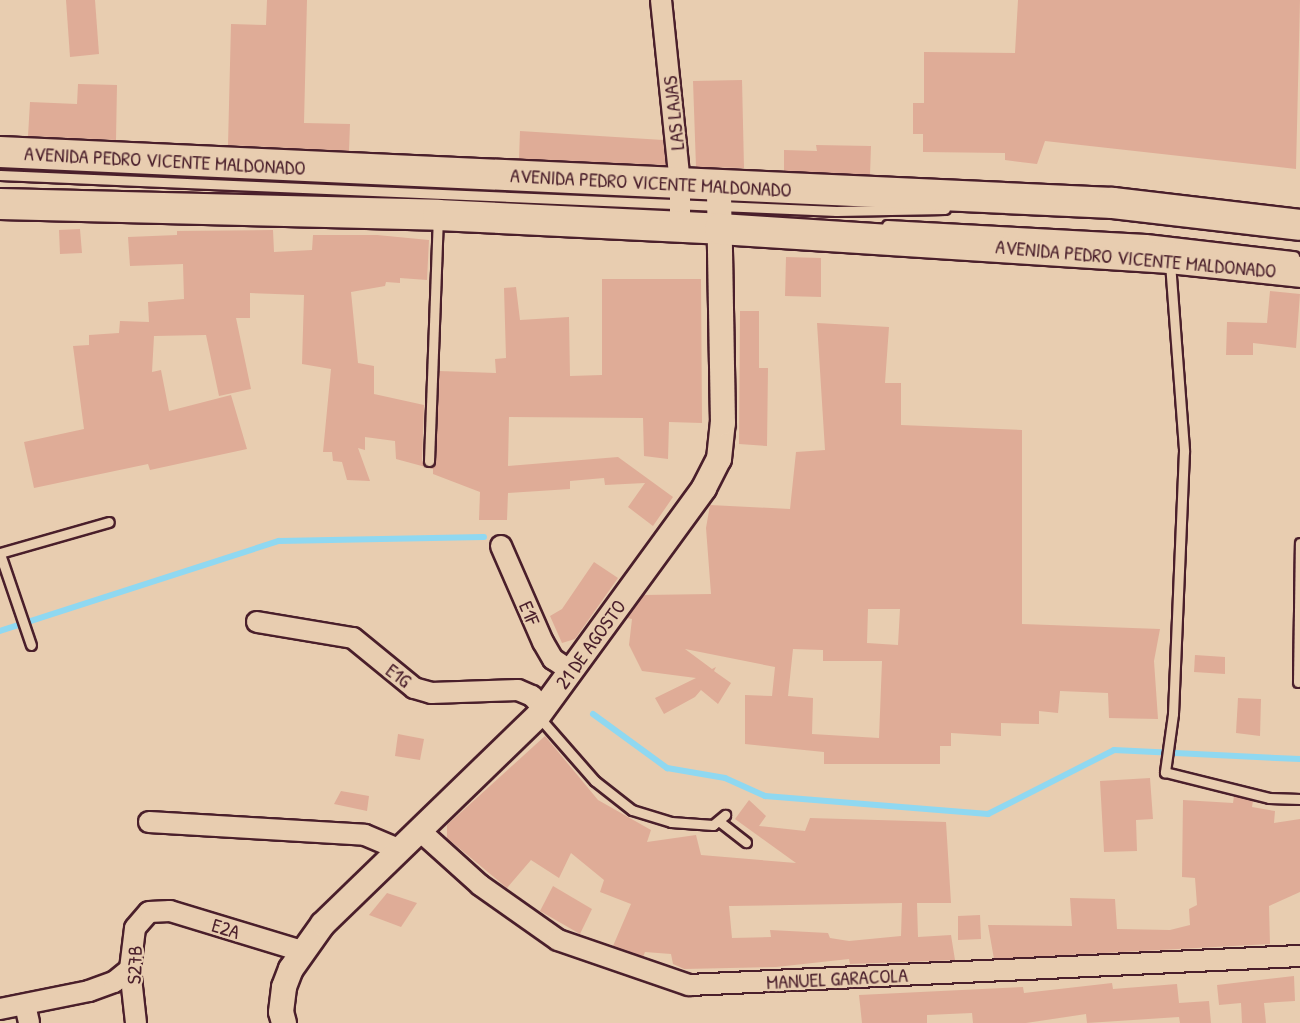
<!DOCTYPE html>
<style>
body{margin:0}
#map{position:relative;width:1300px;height:1023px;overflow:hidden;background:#e8cdb0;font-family:"Patrick Hand",sans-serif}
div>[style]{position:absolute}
.stream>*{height:6px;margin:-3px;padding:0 3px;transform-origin:3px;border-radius:3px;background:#8fd8f1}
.building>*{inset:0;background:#dfac97}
.roads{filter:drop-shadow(2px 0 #4a1f2b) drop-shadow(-2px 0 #4a1f2b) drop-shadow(0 2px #4a1f2b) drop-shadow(0 -2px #4a1f2b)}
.service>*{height:9px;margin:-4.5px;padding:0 4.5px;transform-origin:4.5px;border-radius:4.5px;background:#e8cdb0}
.minor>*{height:20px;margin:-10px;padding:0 10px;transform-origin:10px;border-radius:10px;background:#e8cdb0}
.tertiary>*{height:24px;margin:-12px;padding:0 12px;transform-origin:12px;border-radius:12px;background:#e8cdb0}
.primary>*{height:30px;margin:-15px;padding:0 15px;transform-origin:15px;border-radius:15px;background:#e8cdb0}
span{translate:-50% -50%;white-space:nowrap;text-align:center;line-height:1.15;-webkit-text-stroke:4.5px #e8cdb0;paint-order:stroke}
.street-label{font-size:20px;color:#4a1f2b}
</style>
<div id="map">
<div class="stream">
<i style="left:0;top:631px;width:293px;rotate:-17.9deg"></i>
<i style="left:279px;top:541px;width:205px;rotate:-1.1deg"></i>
<i style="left:593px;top:714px;width:92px;rotate:36.1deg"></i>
<i style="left:667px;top:768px;width:59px;rotate:9.8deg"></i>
<i style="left:725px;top:778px;width:44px;rotate:24.2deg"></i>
<i style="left:765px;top:796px;width:224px;rotate:4.6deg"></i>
<i style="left:988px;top:814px;width:141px;rotate:-26.9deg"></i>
<i style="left:1114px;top:750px;width:186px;rotate:2.8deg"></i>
</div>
<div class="building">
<i style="clip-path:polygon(66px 0,95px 0,99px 54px,70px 57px)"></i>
<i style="clip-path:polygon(267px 0,307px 0,304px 123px,350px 124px,349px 151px,228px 145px,231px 24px,266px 25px)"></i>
<i style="clip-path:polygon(1018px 0,1300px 0,1296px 169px,1045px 141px,1037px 164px,1005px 160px,1005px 153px,923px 152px,923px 134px,913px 134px,913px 103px,924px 103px,924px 52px,1015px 53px)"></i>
<i style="clip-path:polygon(742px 80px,744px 168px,696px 167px,693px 81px)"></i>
<i style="clip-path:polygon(78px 84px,117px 85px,116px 140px,28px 136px,30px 102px,77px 104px)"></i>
<i style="clip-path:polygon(520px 131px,663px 140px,666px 165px,519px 159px)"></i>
<i style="clip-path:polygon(816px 145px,871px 146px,870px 175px,784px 171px,784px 150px,817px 151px)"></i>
<i style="clip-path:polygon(80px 229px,82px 253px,60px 254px,59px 230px)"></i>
<i style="clip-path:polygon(273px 230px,274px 252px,312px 250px,313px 235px,377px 235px,429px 240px,427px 280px,400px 278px,400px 283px,386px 282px,385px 286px,351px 292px,358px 363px,374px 366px,374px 394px,424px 405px,422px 461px,428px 468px,436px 461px,439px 371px,496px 373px,495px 359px,506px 358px,504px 288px,516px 287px,520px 320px,569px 317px,570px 376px,602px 375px,602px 279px,701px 279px,702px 423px,669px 422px,668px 459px,644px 456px,643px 418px,509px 417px,508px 466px,618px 457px,673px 497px,653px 526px,628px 507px,645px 483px,605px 485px,604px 478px,570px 481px,570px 489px,508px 493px,507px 520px,479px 520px,480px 492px,433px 474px,433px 469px,396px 459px,395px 441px,365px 437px,365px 450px,358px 448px,370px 481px,347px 480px,342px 462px,333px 461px,332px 452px,323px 452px,331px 369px,302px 364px,304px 295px,250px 293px,250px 318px,236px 318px,251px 389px,219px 396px,206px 335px,154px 336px,152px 372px,161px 370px,169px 411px,231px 395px,247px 449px,150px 470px,148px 464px,34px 488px,24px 442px,84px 429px,73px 346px,89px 345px,89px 335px,119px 333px,120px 321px,149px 322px,148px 302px,184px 299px,183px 264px,130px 266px,128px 237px,177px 235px,177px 231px)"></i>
<i style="clip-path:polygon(786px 257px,821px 258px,821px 297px,785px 296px)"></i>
<i style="clip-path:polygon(1270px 291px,1300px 294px,1296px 348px,1253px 343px,1253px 355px,1226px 355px,1227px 322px,1267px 323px)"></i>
<i style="clip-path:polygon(740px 311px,759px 311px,759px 368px,768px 368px,767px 446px,739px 444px)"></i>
<i style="clip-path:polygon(evenodd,817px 323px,889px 327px,885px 383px,901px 383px,901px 425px,1022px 430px,1022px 624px,1160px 629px,1154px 661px,1158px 719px,1109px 718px,1108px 693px,1060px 691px,1058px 713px,1039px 711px,1039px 724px,1001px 723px,1001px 736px,951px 733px,951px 746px,940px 746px,940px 764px,824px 764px,824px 752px,745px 744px,745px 695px,772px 696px,775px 667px,685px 649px,712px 669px,716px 667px,714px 671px,731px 683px,718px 704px,701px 690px,695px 697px,664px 714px,655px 698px,696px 678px,642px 671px,629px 645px,632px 619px,627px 618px,643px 595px,711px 594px,706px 528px,710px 505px,790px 509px,796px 452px,825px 450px,817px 323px,868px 609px,900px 609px,898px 645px,867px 643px,868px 609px,817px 323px,793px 649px,823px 650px,823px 661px,882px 661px,879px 738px,812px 734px,813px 698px,788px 696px,793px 649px)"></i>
<i style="clip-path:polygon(594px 562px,618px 578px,575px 639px,562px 643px,550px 616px,562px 609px)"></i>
<i style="clip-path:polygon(1195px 655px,1225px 657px,1225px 674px,1194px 672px)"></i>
<i style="clip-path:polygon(1238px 698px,1261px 699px,1260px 736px,1236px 733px)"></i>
<i style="clip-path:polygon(398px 734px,424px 739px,420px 760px,395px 756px)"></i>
<i style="clip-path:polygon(evenodd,545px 736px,598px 800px,651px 830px,647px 842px,696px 835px,701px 855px,796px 863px,735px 819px,749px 800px,766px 816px,759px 826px,805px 831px,810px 818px,946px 822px,951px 903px,917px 903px,918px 937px,951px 935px,955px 960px,850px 964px,849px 959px,776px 967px,684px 969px,673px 964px,671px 954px,645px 952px,643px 957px,613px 946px,631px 904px,600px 892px,604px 880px,571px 853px,559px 878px,531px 860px,507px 888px,447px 838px,447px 825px,545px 736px,902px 903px,901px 936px,849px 941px,830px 938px,828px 933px,770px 930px,771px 937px,732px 938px,729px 906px,902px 903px)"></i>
<i style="clip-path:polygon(1150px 778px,1153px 819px,1136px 820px,1137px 851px,1104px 852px,1100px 781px)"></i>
<i style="clip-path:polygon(341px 791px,369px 796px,367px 811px,334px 804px)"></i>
<i style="clip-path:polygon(1234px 796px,1253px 801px,1252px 807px,1275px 811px,1274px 823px,1300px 819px,1300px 892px,1269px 906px,1270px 944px,994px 959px,988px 925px,1072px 926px,1070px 898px,1115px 899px,1117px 929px,1170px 930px,1190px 925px,1189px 909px,1197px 905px,1195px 878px,1182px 877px,1183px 800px,1233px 803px)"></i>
<i style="clip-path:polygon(553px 886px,592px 909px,580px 934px,540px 911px)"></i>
<i style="clip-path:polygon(387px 893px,417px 903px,401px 927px,369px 915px)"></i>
<i style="clip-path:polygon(980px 915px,981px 939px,958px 940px,958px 916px)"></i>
<i style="clip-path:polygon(1294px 976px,1295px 1001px,1264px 1003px,1266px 1023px,1242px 1023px,1241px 1003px,1219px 1005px,1217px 985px)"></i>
<i style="clip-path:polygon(1112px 983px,1113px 989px,1177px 984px,1179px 1003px,1209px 1001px,1211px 1023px,1180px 1023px,1179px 1017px,1087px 1023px,1086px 1014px,1026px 1023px,973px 1023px,972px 1013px,927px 1015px,927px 1023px,862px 1023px,859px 995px,1023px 987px,1024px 993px)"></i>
</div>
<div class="roads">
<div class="service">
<i style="left:0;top:175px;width:837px;rotate:2.47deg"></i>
<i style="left:836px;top:211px;width:109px;rotate:-1.1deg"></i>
<i style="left:887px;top:225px;width:259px;rotate:3.1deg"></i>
<i style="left:1146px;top:239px;width:149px;rotate:6.6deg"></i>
<i style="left:1170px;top:263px;width:189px;rotate:85.7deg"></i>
<i style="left:1184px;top:451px;width:263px;rotate:92.4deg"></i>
<i style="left:1173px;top:714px;width:59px;rotate:97.9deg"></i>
<i style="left:1165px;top:772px;width:107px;rotate:14deg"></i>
<i style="left:1269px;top:798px;width:31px;rotate:2deg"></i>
<i style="left:429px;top:461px;width:244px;rotate:-87.9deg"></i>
<i style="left:0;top:553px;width:113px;rotate:-15.9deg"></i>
<i style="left:0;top:554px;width:96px;rotate:71.2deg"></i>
<i style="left:1298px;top:682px;width:139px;rotate:-89.2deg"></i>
<i style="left:538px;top:716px;width:86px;rotate:48.8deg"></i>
<i style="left:595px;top:781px;width:47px;rotate:38.1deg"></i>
<i style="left:632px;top:810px;width:41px;rotate:17.1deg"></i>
<i style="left:671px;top:822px;width:42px;rotate:4.1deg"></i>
<i style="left:713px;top:825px;width:16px;rotate:-40deg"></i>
<i style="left:720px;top:822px;width:33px;rotate:38deg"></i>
</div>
<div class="minor">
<i style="left:661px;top:0;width:185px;rotate:84.1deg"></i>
<i style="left:680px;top:184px;width:43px;rotate:90deg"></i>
<i style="left:501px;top:546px;width:105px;rotate:66.4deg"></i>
<i style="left:543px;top:642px;width:20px;rotate:60deg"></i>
<i style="left:553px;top:659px;width:22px;rotate:34deg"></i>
<i style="left:257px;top:622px;width:97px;rotate:9.5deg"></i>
<i style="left:353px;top:638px;width:79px;rotate:39.3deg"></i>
<i style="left:414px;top:688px;width:18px;rotate:16deg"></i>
<i style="left:431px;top:693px;width:87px;rotate:-2deg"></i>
<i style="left:518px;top:690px;width:15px;rotate:23deg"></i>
<i style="left:532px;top:696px;width:18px;rotate:47deg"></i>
<i style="left:149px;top:822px;width:216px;rotate:3.4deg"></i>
<i style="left:365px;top:835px;width:36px;rotate:23deg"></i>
<i style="left:419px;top:830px;width:82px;rotate:42deg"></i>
<i style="left:480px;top:885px;width:95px;rotate:35.2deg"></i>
<i style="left:558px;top:940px;width:139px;rotate:19deg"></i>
<i style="left:689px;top:985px;width:612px;rotate:-2.72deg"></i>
<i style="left:25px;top:1005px;width:18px;rotate:77deg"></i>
<i style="left:0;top:1009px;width:91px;rotate:-11.4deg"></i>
<i style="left:89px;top:991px;width:27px;rotate:-20deg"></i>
<i style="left:114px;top:982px;width:21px;rotate:-39deg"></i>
<i style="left:136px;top:1023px;width:54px;rotate:-96.3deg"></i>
<i style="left:130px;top:969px;width:41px;rotate:-83deg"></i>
<i style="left:135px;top:928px;width:21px;rotate:-49deg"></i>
<i style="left:149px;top:912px;width:21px;rotate:-3deg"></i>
<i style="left:170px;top:911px;width:138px;rotate:16.9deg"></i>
</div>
<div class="tertiary">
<i style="left:284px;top:1023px;width:11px;rotate:-105deg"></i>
<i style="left:281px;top:1012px;width:25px;rotate:-83deg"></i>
<i style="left:284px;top:987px;width:19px;rotate:-69deg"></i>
<i style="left:291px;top:969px;width:55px;rotate:-54.6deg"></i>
<i style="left:323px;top:924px;width:299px;rotate:-44.1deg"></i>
<i style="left:538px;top:716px;width:282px;rotate:-53.9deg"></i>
<i style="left:704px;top:488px;width:33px;rotate:-63deg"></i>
<i style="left:719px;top:459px;width:36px;rotate:-84deg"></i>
<i style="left:723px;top:423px;width:237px;rotate:-91deg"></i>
</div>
<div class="primary">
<i style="left:0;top:152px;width:1114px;rotate:2.62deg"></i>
<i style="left:1113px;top:203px;width:188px;rotate:6.7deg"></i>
<i style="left:0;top:204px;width:438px;rotate:1.4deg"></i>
<i style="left:438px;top:215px;width:282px;rotate:2.8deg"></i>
<i style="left:720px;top:229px;width:451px;rotate:3.7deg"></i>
<i style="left:1170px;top:258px;width:131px;rotate:6.1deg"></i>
</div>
</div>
<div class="street-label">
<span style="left:673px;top:113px;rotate:-96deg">LAS LAJAS</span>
<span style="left:165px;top:160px;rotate:3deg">AVENIDA PEDRO VICENTE MALDONADO</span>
<span style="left:651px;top:182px;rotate:3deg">AVENIDA PEDRO VICENTE MALDONADO</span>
<span style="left:1136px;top:258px;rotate:5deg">AVENIDA PEDRO VICENTE MALDONADO</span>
<span style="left:530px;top:613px;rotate:67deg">E1F</span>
<span style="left:590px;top:644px;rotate:-54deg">21 DE AGOSTO</span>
<span style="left:399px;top:675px;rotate:37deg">E1G</span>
<span style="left:226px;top:928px;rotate:17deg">E2A</span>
<span style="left:134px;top:965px;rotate:-88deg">S27B</span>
<span style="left:837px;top:978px;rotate:-3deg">MANUEL GARACOLA</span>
</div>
</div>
